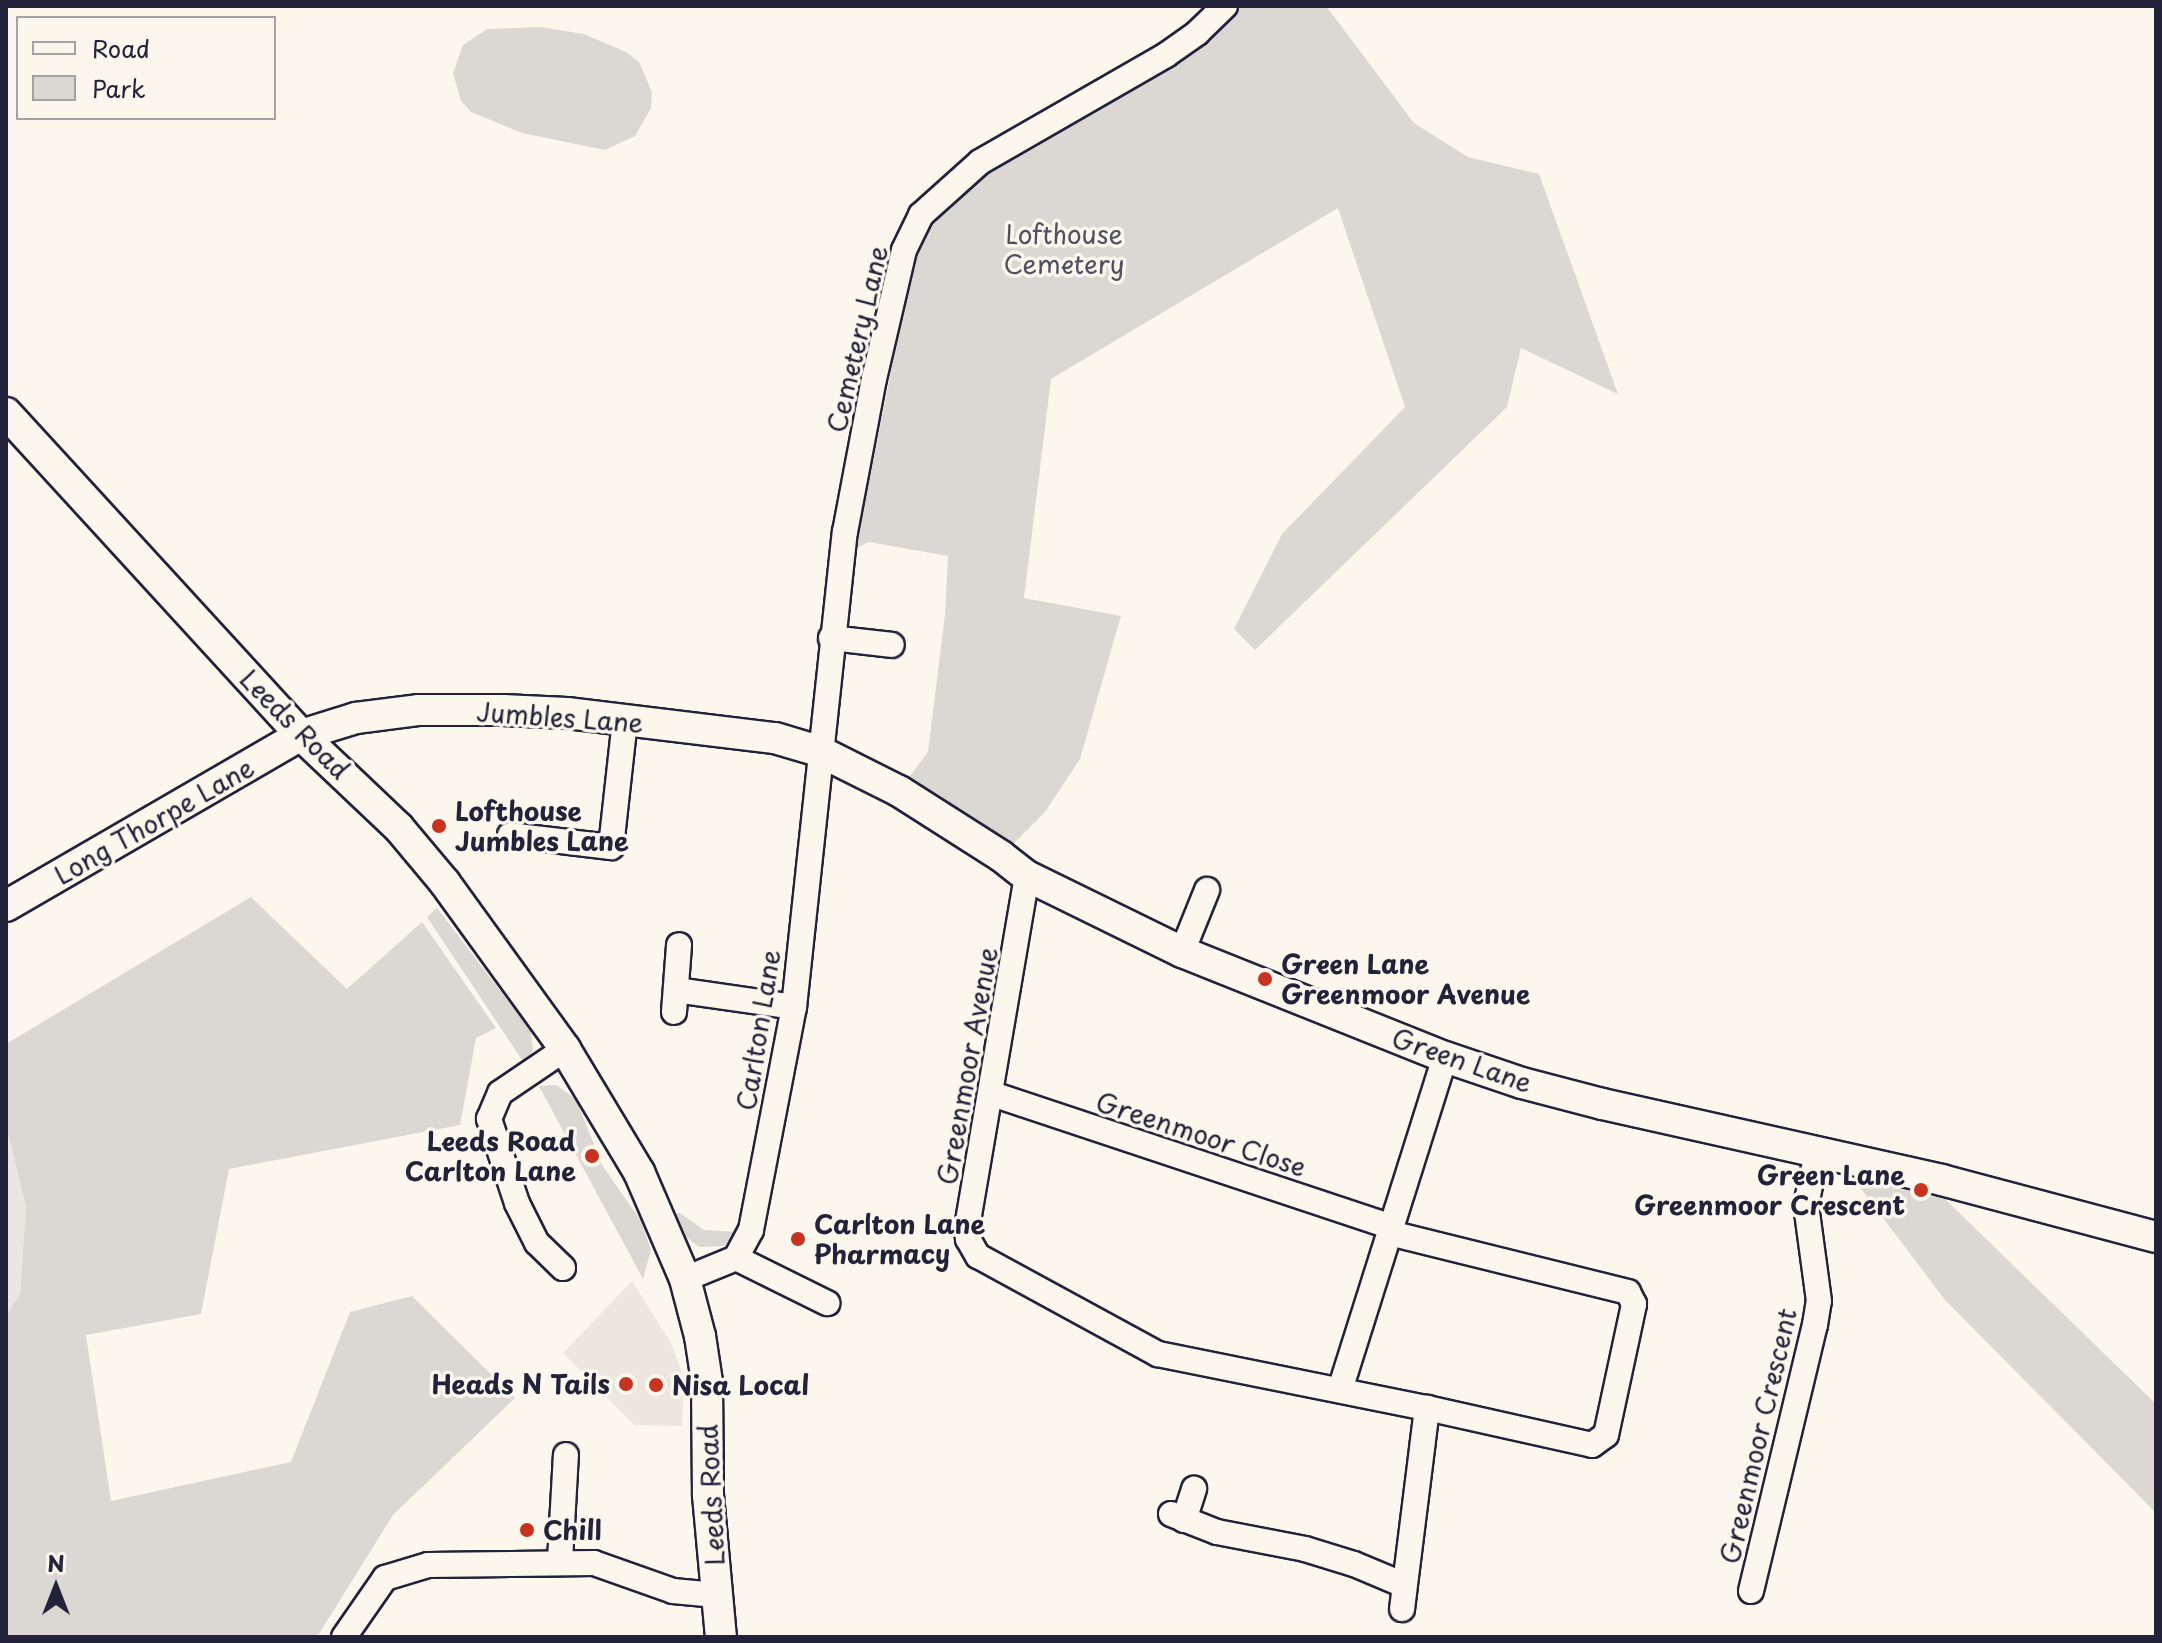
<!DOCTYPE html>
<style>
body{margin:0}
#map{position:relative;width:2162px;height:1643px;overflow:hidden;background:#fbf7ec;font-family:"Playpen Sans",sans-serif}
div>[style]{position:absolute}
.built>*{inset:0;background:#ebe7df}
.green>*{inset:0;background:#dbd8d3}
.roads{filter:drop-shadow(2px 0 #22223b) drop-shadow(-2px 0 #22223b) drop-shadow(0 2px #22223b) drop-shadow(0 -2px #22223b)}
.minor>*{height:24px;margin:-12px;padding:0 12px;transform-origin:12px;border-radius:12px;background:#fbf7ec}
.major>*{height:30px;margin:-15px;padding:0 15px;transform-origin:15px;border-radius:15px;background:#fbf7ec}
.dots>*{width:22px;height:22px;translate:-50% -50%;box-sizing:border-box;border:4px solid #fbf7ec;border-radius:50%}
span{translate:-50% -50%;white-space:nowrap;text-align:center;line-height:1.15;-webkit-text-stroke:7px #fbf7ec;paint-order:stroke}
.park-label{font-size:26px;color:#505061}
.street-label{font-size:26px;color:#22223b}
.poi-label{font-size:26px;color:#22223b;font-weight:700}
.left{translate:0 -50%;text-align:left}
.right{translate:-100% -50%;text-align:right}
.frame{position:absolute;inset:0;border:8px solid #22223b;pointer-events:none}
.legend{position:absolute;left:16px;top:16px;width:260px;height:104px;box-sizing:border-box;background:#fbf7ec;border:2px solid #a4a2a5;margin:0;padding:10px 14px;list-style:none;font-size:24px;color:#22223b}
.legend li{display:flex;align-items:center;gap:16px;height:40px}
.legend b{width:40px;border:2px solid #a4a2a5}
.north{position:absolute;left:16px;top:1547px;width:80px;height:80px;-webkit-text-stroke:6px #fbf7ec;paint-order:stroke;rotate:0deg;font-size:22px;font-weight:700;line-height:32px;text-align:center;color:#22223b}
.north::after{content:'';display:block;margin:auto;width:28px;height:36px;background:#22223b;clip-path:polygon(50% 0,100% 100%,50% 72%,0 100%)}
</style>
<div id="map">
<div class="built">
<i style="clip-path:polygon(6px 1125px,26px 1207px,20px 1294px,6px 1362px)"></i>
<i style="clip-path:polygon(632px 1281px,671px 1343px,684px 1378px,682px 1426px,634px 1425px,563px 1353px)"></i>
</div>
<div class="green">
<i style="clip-path:polygon(1239px 6px,1326px 6px,1414px 123px,1468px 157px,1539px 174px,1618px 394px,1521px 348px,1507px 407px,1255px 650px,1234px 629px,1282px 534px,1405px 407px,1338px 208px,1051px 379px,1024px 598px,1121px 616px,1080px 759px,1045px 812px,1014px 843px,907px 780px,928px 752px,945px 615px,948px 556px,869px 542px,856px 548px,912px 266px,932px 220px,951px 200px,996px 167px,1190px 54px)"></i>
<i style="clip-path:polygon(540px 27px,584px 34px,626px 52px,639px 62px,652px 92px,651px 108px,635px 136px,605px 150px,522px 133px,471px 112px,461px 101px,453px 73px,463px 45px,487px 29px)"></i>
<i style="clip-path:polygon(251px 897px,347px 989px,422px 922px,496px 1028px,476px 1038px,460px 1125px,229px 1169px,201px 1314px,86px 1335px,111px 1501px,291px 1462px,350px 1312px,412px 1296px,515px 1398px,393px 1515px,317px 1637px,6px 1637px,6px 1316px,20px 1294px,26px 1207px,6px 1125px,6px 1044px)"></i>
<i style="clip-path:polygon(437px 908px,531px 1031px,533px 1051px,524px 1063px,427px 917px)"></i>
<i style="clip-path:polygon(556px 1085px,576px 1099px,602px 1165px,641px 1221px,651px 1250px,643px 1279px,539px 1086px)"></i>
<i style="clip-path:polygon(1853px 1178px,1945px 1199px,2156px 1404px,2156px 1513px,1945px 1300px)"></i>
<i style="clip-path:polygon(680px 1213px,704px 1230px,737px 1232px,724px 1246px,699px 1247px,685px 1236px,676px 1214px)"></i>
</div>
<div class="roads">
<div class="minor">
<i style="left:831px;top:638px;width:61px;rotate:6.5deg"></i>
<i style="left:510px;top:835px;width:102px;rotate:6.8deg"></i>
<i style="left:611px;top:847px;width:128px;rotate:-83.7deg"></i>
<i style="left:1027px;top:876px;width:357px;rotate:99.7deg"></i>
<i style="left:967px;top:1228px;width:11px;rotate:85deg"></i>
<i style="left:968px;top:1239px;width:20px;rotate:60deg"></i>
<i style="left:978px;top:1256px;width:205px;rotate:28.6deg"></i>
<i style="left:1158px;top:1354px;width:274px;rotate:11.4deg"></i>
<i style="left:1427px;top:1408px;width:169px;rotate:12.6deg"></i>
<i style="left:1592px;top:1445px;width:17px;rotate:-36deg"></i>
<i style="left:1606px;top:1435px;width:134px;rotate:-77.9deg"></i>
<i style="left:1634px;top:1304px;width:13px;rotate:-117deg"></i>
<i style="left:1628px;top:1292px;width:246px;rotate:-166.1deg"></i>
<i style="left:1182px;top:952px;width:67px;rotate:-68deg"></i>
<i style="left:676px;top:990px;width:119px;rotate:8.2deg"></i>
<i style="left:674px;top:1012px;width:67px;rotate:-85.7deg"></i>
<i style="left:992px;top:1094px;width:421px;rotate:18.4deg"></i>
<i style="left:736px;top:1258px;width:102px;rotate:26.3deg"></i>
<i style="left:563px;top:1268px;width:36px;rotate:-136deg"></i>
<i style="left:537px;top:1243px;width:45px;rotate:-116.6deg"></i>
<i style="left:517px;top:1203px;width:89px;rotate:-108.4deg"></i>
<i style="left:489px;top:1119px;width:28px;rotate:-67deg"></i>
<i style="left:500px;top:1093px;width:78px;rotate:-34.1deg"></i>
<i style="left:685px;top:1279px;width:55px;rotate:-22.4deg"></i>
<i style="left:736px;top:1258px;width:32px;rotate:-62deg"></i>
<i style="left:751px;top:1230px;width:227px;rotate:-79.1deg"></i>
<i style="left:794px;top:1007px;width:478px;rotate:-83.9deg"></i>
<i style="left:845px;top:532px;width:156px;rotate:-79.3deg"></i>
<i style="left:874px;top:379px;width:132px;rotate:-76.9deg"></i>
<i style="left:904px;top:250px;width:39px;rotate:-64deg"></i>
<i style="left:921px;top:215px;width:79px;rotate:-41.9deg"></i>
<i style="left:980px;top:162px;width:215px;rotate:-29.9deg"></i>
<i style="left:1166px;top:55px;width:38px;rotate:-35deg"></i>
<i style="left:1197px;top:33px;width:39px;rotate:-44deg"></i>
<i style="left:1340px;top:1390px;width:349px;rotate:-72.5deg"></i>
<i style="left:1171px;top:1514px;width:49px;rotate:21.4deg"></i>
<i style="left:1217px;top:1532px;width:90px;rotate:10.9deg"></i>
<i style="left:1305px;top:1549px;width:51px;rotate:17deg"></i>
<i style="left:1354px;top:1564px;width:54px;rotate:22.8deg"></i>
<i style="left:1184px;top:1520px;width:33px;rotate:-72deg"></i>
<i style="left:560px;top:1561px;width:106px;rotate:-86.8deg"></i>
<i style="left:1751px;top:1591px;width:274px;rotate:-76.5deg"></i>
<i style="left:1815px;top:1325px;width:24px;rotate:-81deg"></i>
<i style="left:1819px;top:1301px;width:97px;rotate:-97.7deg"></i>
<i style="left:1806px;top:1205px;width:53px;rotate:-78.1deg"></i>
<i style="left:1402px;top:1609px;width:203px;rotate:-82.9deg"></i>
<i style="left:344px;top:1637px;width:72px;rotate:-55.2deg"></i>
<i style="left:385px;top:1578px;width:45px;rotate:-16.8deg"></i>
<i style="left:428px;top:1565px;width:166px;rotate:-0.7deg"></i>
<i style="left:594px;top:1563px;width:84px;rotate:19.5deg"></i>
<i style="left:673px;top:1591px;width:43px;rotate:5.3deg"></i>
</div>
<div class="major">
<i style="left:6px;top:413px;width:437px;rotate:47.5deg"></i>
<i style="left:301px;top:735px;width:135px;rotate:43.5deg"></i>
<i style="left:399px;top:828px;width:72px;rotate:50.1deg"></i>
<i style="left:445px;top:883px;width:205px;rotate:54.1deg"></i>
<i style="left:565px;top:1049px;width:144px;rotate:59deg"></i>
<i style="left:639px;top:1172px;width:116px;rotate:66.7deg"></i>
<i style="left:685px;top:1279px;width:59px;rotate:75.3deg"></i>
<i style="left:700px;top:1336px;width:47px;rotate:81.3deg"></i>
<i style="left:707px;top:1382px;width:113px;rotate:89.5deg"></i>
<i style="left:708px;top:1495px;width:143px;rotate:84.8deg"></i>
<i style="left:6px;top:906px;width:341px;rotate:-30.1deg"></i>
<i style="left:301px;top:735px;width:58px;rotate:-17.2deg"></i>
<i style="left:356px;top:718px;width:64px;rotate:-7.2deg"></i>
<i style="left:419px;top:710px;width:84px"></i>
<i style="left:503px;top:710px;width:64px;rotate:2.7deg"></i>
<i style="left:567px;top:713px;width:209px;rotate:6.9deg"></i>
<i style="left:775px;top:738px;width:46px;rotate:16.5deg"></i>
<i style="left:819px;top:751px;width:89px;rotate:26.6deg"></i>
<i style="left:899px;top:791px;width:121px;rotate:32.5deg"></i>
<i style="left:1001px;top:856px;width:33px;rotate:38deg"></i>
<i style="left:1027px;top:876px;width:173px;rotate:26.1deg"></i>
<i style="left:1182px;top:952px;width:283px;rotate:21.8deg"></i>
<i style="left:1445px;top:1057px;width:81px;rotate:18.7deg"></i>
<i style="left:1522px;top:1083px;width:83px;rotate:14.7deg"></i>
<i style="left:1602px;top:1104px;width:348px;rotate:12.6deg"></i>
<i style="left:1942px;top:1180px;width:221px;rotate:14.9deg"></i>
</div>
</div>
<div class="dots">
<i style="left:439px;top:826px;background:#c8321e"></i>
<i style="left:1265px;top:979px;background:#c8321e"></i>
<i style="left:592px;top:1156px;background:#c8321e"></i>
<i style="left:1921px;top:1190px;background:#c8321e"></i>
<i style="left:798px;top:1239px;background:#c8321e"></i>
<i style="left:626px;top:1384px;background:#c8321e"></i>
<i style="left:656px;top:1385px;background:#c8321e"></i>
<i style="left:527px;top:1530px;background:#c8321e"></i>
</div>
<div class="park-label">
<span style="left:1064px;top:249px">Lofthouse<br>Cemetery</span>
</div>
<div class="street-label">
<span style="left:857px;top:339px;rotate:-77deg">Cemetery Lane</span>
<span style="left:560px;top:717px;rotate:4deg">Jumbles Lane</span>
<span style="left:295px;top:724px;rotate:45deg">Leeds Road</span>
<span style="left:154px;top:821px;rotate:-30deg">Long Thorpe Lane</span>
<span style="left:758px;top:1030px;rotate:-81deg">Carlton Lane</span>
<span style="left:1462px;top:1060px;rotate:19deg">Green Lane</span>
<span style="left:967px;top:1066px;rotate:-80deg">Greenmoor Avenue</span>
<span style="left:1201px;top:1134px;rotate:18deg">Greenmoor Close</span>
<span style="left:1758px;top:1436px;rotate:-77deg">Greenmoor Crescent</span>
<span style="left:711px;top:1495px;rotate:-93deg">Leeds Road</span>
</div>
<div class="poi-label">
<span class="left" style="left:455px;top:826px">Lofthouse<br>Jumbles Lane</span>
<span class="left" style="left:1281px;top:979px">Green Lane<br>Greenmoor Avenue</span>
<span class="right" style="left:576px;top:1156px">Leeds Road<br>Carlton Lane</span>
<span class="right" style="left:1905px;top:1190px">Green Lane<br>Greenmoor Crescent</span>
<span class="left" style="left:814px;top:1239px">Carlton Lane<br>Pharmacy</span>
<span class="right" style="left:610px;top:1384px">Heads N Tails</span>
<span class="left" style="left:672px;top:1385px">Nisa Local</span>
<span class="left" style="left:543px;top:1530px">Chill</span>
</div>
<div class="frame"></div>
<ul class="legend">
<li><b style="height:10px;background:#fbf7ec"></b>Road</li>
<li><b style="height:22px;background:#dbd8d3"></b>Park</li>
</ul>
<div class="north">N</div>
</div>
